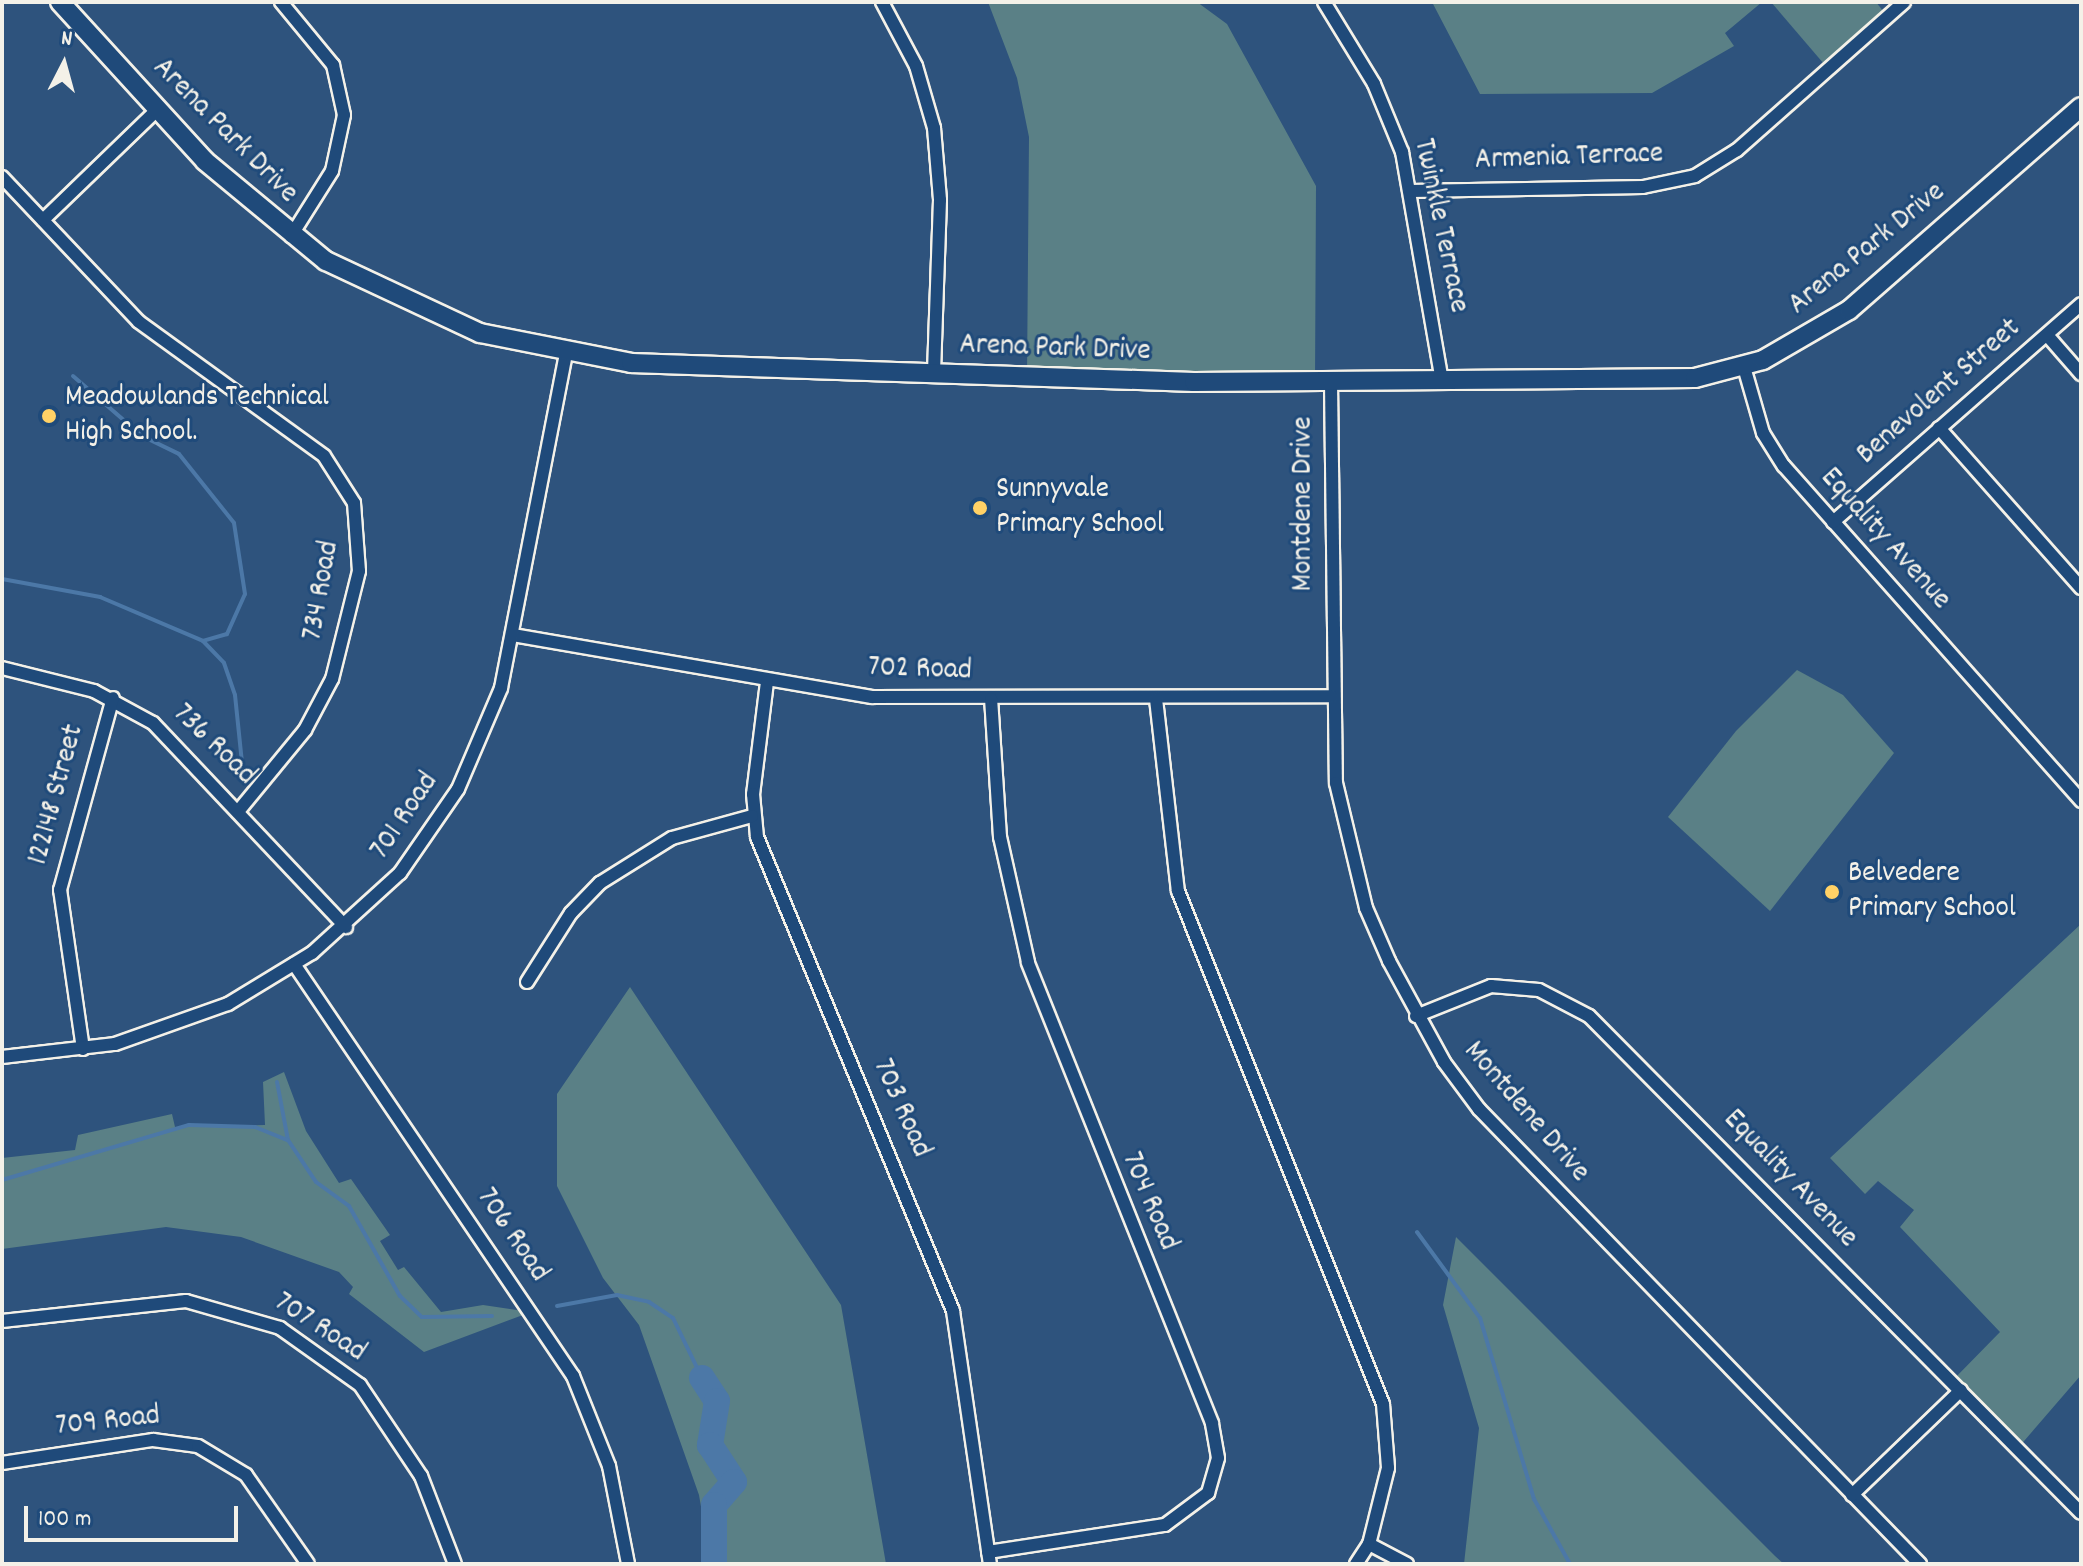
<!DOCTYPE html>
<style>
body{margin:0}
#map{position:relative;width:2083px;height:1566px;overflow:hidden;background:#2e537d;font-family:Dekko,sans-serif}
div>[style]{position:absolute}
.green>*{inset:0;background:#5a8086}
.stream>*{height:4px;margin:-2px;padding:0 2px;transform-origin:2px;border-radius:2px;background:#4c78a7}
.river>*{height:26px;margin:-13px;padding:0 13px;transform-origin:13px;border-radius:13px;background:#4c78a7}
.roads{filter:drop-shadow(2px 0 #f4f1e8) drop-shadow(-2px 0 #f4f1e8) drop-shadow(0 2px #f4f1e8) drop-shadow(0 -2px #f4f1e8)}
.street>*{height:12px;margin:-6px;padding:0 6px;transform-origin:6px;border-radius:6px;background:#1f4a7a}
.secondary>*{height:18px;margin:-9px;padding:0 9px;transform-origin:9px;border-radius:9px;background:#1f4a7a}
.dots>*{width:22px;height:22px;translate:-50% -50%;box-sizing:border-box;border:4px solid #1f4a7a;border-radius:50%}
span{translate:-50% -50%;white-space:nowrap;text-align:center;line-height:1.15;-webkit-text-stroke:6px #1f4a7a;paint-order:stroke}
.street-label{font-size:30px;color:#f4f1e8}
.poi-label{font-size:30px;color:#f4f1e8}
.left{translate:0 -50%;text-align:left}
.frame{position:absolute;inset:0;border:4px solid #f4f1e8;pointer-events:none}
.north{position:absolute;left:24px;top:24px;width:80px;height:80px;-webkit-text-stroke:6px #1f4a7a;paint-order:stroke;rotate:6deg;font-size:22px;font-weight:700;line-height:32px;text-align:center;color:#f4f1e8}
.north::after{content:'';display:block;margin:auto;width:28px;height:36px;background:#f4f1e8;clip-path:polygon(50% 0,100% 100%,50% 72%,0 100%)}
.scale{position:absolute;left:24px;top:1506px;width:214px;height:36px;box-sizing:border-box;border:4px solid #f4f1e8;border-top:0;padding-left:10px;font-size:24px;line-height:28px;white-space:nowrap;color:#f4f1e8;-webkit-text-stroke:6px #1f4a7a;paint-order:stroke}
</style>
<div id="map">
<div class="green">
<i style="clip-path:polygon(988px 2px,1197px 2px,1227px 24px,1316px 186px,1315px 383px,1027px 377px,1029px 137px,1017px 78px)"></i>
<i style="clip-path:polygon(1432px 2px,1660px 4px,1762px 2px,1725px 33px,1734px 46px,1652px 93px,1480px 94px)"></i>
<i style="clip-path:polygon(1771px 2px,1876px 2px,1883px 11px,1824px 64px)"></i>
<i style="clip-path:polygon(1797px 670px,1843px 695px,1894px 753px,1770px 911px,1668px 817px,1736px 731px)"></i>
<i style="clip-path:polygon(2081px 924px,2081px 1375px,2018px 1448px,1952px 1381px,2000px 1332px,1900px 1227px,1914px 1210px,1878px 1181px,1865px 1194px,1830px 1158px)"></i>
<i style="clip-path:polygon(630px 987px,841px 1305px,886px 1564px,711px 1564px,699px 1495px,639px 1325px,603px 1278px,557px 1186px,557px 1094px)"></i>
<i style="clip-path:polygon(284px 1072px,306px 1131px,339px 1183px,351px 1179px,390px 1235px,380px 1241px,398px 1270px,404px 1267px,441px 1312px,483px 1305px,531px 1312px,424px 1352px,349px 1294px,353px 1287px,339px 1272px,241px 1237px,166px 1227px,2px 1249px,2px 1158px,75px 1150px,78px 1135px,172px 1114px,175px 1127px,265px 1125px,263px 1082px)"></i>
<i style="clip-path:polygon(1456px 1237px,1775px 1556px,1784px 1564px,1464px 1564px,1479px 1428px,1443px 1305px)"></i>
</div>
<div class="stream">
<i style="left:73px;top:376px;width:91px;rotate:41deg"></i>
<i style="left:142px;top:436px;width:41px;rotate:25.9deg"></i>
<i style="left:179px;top:454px;width:88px;rotate:51.4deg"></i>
<i style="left:234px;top:523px;width:72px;rotate:81.2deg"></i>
<i style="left:245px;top:594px;width:44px;rotate:114.2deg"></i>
<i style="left:227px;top:634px;width:25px;rotate:164deg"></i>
<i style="left:2px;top:579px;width:100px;rotate:10.4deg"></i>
<i style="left:100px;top:597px;width:112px;rotate:23.1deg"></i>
<i style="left:203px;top:641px;width:30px;rotate:46deg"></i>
<i style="left:224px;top:663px;width:34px;rotate:71deg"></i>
<i style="left:235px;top:695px;width:78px;rotate:84.1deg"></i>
<i style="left:277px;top:1082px;width:59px;rotate:79.3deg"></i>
<i style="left:288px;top:1140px;width:50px;rotate:56.3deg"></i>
<i style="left:316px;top:1182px;width:41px;rotate:36deg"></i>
<i style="left:349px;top:1206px;width:103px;rotate:60.5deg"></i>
<i style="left:400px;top:1296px;width:30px;rotate:44deg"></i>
<i style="left:422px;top:1317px;width:70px;rotate:-0.8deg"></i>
<i style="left:2px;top:1180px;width:195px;rotate:-16.4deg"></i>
<i style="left:189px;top:1125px;width:66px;rotate:1.7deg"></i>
<i style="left:255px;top:1127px;width:35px;rotate:22deg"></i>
<i style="left:1417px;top:1232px;width:107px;rotate:53.8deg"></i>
<i style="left:1480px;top:1318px;width:189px;rotate:73.4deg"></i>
<i style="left:1534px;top:1499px;width:74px;rotate:61deg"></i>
<i style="left:557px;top:1306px;width:61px;rotate:-10.4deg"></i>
<i style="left:617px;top:1295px;width:33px;rotate:12deg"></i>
<i style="left:649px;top:1302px;width:29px;rotate:34deg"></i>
<i style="left:673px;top:1318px;width:67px;rotate:64.2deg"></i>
</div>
<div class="river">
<i style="left:702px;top:1378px;width:27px;rotate:57deg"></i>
<i style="left:717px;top:1401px;width:45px;rotate:99deg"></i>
<i style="left:710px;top:1445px;width:44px;rotate:57deg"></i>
<i style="left:734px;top:1482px;width:30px;rotate:131deg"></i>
<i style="left:714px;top:1505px;width:59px;rotate:90deg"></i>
</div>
<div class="roads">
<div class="street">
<i style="left:281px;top:2px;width:82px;rotate:50.5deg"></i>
<i style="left:333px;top:65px;width:51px;rotate:77.6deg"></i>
<i style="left:344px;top:115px;width:57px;rotate:102.1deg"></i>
<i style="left:332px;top:171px;width:77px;rotate:122.2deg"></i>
<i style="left:882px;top:2px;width:72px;rotate:62deg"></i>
<i style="left:916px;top:66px;width:65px;rotate:73.8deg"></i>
<i style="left:934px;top:128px;width:72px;rotate:85.2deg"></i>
<i style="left:940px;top:200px;width:174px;rotate:92deg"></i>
<i style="left:1324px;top:2px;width:96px;rotate:58.6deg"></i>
<i style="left:1374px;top:84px;width:74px;rotate:67.6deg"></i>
<i style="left:1402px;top:152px;width:233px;rotate:80.1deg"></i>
<i style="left:2px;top:177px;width:199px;rotate:46.6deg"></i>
<i style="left:139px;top:322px;width:228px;rotate:35.9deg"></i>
<i style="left:324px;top:456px;width:56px;rotate:57.4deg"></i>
<i style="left:354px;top:503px;width:68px;rotate:85.8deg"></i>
<i style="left:359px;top:571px;width:111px;rotate:104deg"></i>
<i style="left:332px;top:679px;width:58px;rotate:117.9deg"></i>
<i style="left:305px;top:730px;width:101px;rotate:129.4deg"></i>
<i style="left:1411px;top:191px;width:232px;rotate:-1deg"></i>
<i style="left:1643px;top:187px;width:53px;rotate:-11.9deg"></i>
<i style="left:1695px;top:176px;width:49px;rotate:-31.8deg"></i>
<i style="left:1737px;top:150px;width:223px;rotate:-41.5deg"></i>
<i style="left:43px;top:220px;width:160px;rotate:-44deg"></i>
<i style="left:2047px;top:335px;width:52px;rotate:48.9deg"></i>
<i style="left:1744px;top:367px;width:69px;rotate:73.9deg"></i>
<i style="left:1763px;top:433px;width:39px;rotate:58deg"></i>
<i style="left:1784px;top:466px;width:448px;rotate:48.4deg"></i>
<i style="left:1331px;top:383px;width:400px;rotate:89.3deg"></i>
<i style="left:1336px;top:783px;width:129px;rotate:76.5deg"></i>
<i style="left:1366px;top:908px;width:58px;rotate:66.5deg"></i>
<i style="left:1389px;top:961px;width:115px;rotate:61.4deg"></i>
<i style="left:1444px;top:1062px;width:59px;rotate:53.3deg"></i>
<i style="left:1479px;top:1109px;width:634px;rotate:45.9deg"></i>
<i style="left:1939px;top:428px;width:214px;rotate:48.4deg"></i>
<i style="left:1833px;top:522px;width:330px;rotate:-41.3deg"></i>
<i style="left:513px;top:635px;width:364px;rotate:9.8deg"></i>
<i style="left:872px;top:697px;width:459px;rotate:-0.1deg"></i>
<i style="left:2px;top:668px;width:95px;rotate:14deg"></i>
<i style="left:94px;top:691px;width:67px;rotate:28.5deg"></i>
<i style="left:153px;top:723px;width:281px;rotate:46.6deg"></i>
<i style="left:767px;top:682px;width:113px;rotate:97.1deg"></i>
<i style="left:753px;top:794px;width:43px;rotate:84.7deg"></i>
<i style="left:757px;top:837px;width:513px;rotate:67.53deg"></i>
<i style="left:953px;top:1311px;width:256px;rotate:81.7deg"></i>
<i style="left:1156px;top:699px;width:193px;rotate:83.5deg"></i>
<i style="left:1178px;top:891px;width:552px;rotate:68.22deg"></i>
<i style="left:1383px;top:1404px;width:64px;rotate:85.5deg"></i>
<i style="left:1388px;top:1468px;width:78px;rotate:104deg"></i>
<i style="left:1369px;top:1544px;width:24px;rotate:123deg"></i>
<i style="left:294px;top:964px;width:498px;rotate:55.9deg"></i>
<i style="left:573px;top:1376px;width:97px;rotate:68.2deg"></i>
<i style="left:609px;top:1466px;width:100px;rotate:79deg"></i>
<i style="left:527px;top:982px;width:82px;rotate:-57.5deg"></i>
<i style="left:571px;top:913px;width:42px;rotate:-46deg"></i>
<i style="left:600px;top:883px;width:85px;rotate:-32deg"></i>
<i style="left:672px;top:838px;width:83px;rotate:-15.4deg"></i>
<i style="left:1416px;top:1016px;width:81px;rotate:-21.8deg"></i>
<i style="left:1491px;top:986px;width:48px;rotate:4.8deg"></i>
<i style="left:1539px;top:990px;width:56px;rotate:27.5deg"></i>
<i style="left:1589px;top:1016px;width:699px;rotate:45.29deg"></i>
<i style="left:83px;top:1049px;width:161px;rotate:-98.2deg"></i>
<i style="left:60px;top:890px;width:199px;rotate:-74.6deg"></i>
<i style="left:2px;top:1057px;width:114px;rotate:-6.6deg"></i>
<i style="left:115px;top:1044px;width:120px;rotate:-19.5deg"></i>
<i style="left:228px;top:1004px;width:98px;rotate:-31.3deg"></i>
<i style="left:312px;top:953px;width:119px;rotate:-42.3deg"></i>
<i style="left:400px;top:873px;width:102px;rotate:-55.4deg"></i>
<i style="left:458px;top:789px;width:110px;rotate:-66.9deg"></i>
<i style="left:501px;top:688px;width:339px;rotate:-79deg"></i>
<i style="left:2px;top:1321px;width:185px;rotate:-6.2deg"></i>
<i style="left:186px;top:1301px;width:98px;rotate:16deg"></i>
<i style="left:280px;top:1328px;width:98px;rotate:35.5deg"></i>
<i style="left:360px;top:1385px;width:110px;rotate:56.2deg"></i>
<i style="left:421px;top:1476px;width:94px;rotate:68.9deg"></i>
<i style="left:2px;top:1463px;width:153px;rotate:-8.7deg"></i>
<i style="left:153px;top:1440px;width:45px;rotate:7.6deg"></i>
<i style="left:198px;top:1446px;width:56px;rotate:31.1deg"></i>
<i style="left:246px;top:1475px;width:108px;rotate:55.1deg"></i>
<i style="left:1852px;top:1495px;width:151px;rotate:-43.9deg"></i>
<i style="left:1369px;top:1544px;width:43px;rotate:27.8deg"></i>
<i style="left:988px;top:1552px;width:179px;rotate:-8.7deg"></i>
<i style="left:1165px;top:1525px;width:54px;rotate:-36.7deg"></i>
<i style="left:1208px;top:1493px;width:36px;rotate:-74deg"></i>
<i style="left:1218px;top:1458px;width:36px;rotate:-100deg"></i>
<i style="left:1212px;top:1423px;width:496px;rotate:-111.8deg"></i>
<i style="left:1028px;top:962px;width:128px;rotate:-102.6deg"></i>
<i style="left:1000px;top:837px;width:138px;rotate:-93.7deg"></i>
</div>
<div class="secondary">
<i style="left:60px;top:2px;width:215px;rotate:47.6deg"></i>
<i style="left:205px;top:161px;width:157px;rotate:39.6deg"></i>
<i style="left:326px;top:261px;width:170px;rotate:25.1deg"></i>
<i style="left:480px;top:333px;width:154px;rotate:11.2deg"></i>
<i style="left:631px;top:363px;width:563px;rotate:1.93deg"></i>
<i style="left:1194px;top:382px;width:501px;rotate:-0.46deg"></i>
<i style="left:1695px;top:378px;width:70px;rotate:-14.8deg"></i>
<i style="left:1763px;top:360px;width:99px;rotate:-30.2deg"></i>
<i style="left:1849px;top:310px;width:308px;rotate:-41.2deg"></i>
</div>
</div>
<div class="dots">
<i style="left:49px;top:416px;background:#ffd166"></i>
<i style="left:980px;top:508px;background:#ffd166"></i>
<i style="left:1832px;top:892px;background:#ffd166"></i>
</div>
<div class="street-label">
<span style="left:224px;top:132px;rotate:45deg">Arena Park Drive</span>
<span style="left:1569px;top:159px;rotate:-2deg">Armenia Terrace</span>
<span style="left:1439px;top:226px;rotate:78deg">Twinkle Terrace</span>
<span style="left:1868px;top:250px;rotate:-39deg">Arena Park Drive</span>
<span style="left:1055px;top:350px;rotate:2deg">Arena Park Drive</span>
<span style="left:1940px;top:393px;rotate:-41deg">Benevolent Street</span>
<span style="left:1305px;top:504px;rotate:-90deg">Montdene Drive</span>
<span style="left:1884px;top:540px;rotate:48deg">Equality Avenue</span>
<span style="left:323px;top:591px;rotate:-80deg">734 Road</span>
<span style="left:920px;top:671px;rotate:2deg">702 Road</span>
<span style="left:213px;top:746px;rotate:44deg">736 Road</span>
<span style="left:58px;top:795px;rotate:-75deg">122148 Street</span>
<span style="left:406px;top:817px;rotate:-56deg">701 Road</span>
<span style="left:900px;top:1109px;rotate:66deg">703 Road</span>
<span style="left:1525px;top:1113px;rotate:49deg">Montdene Drive</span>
<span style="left:1789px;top:1180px;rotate:46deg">Equality Avenue</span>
<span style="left:1148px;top:1202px;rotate:67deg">704 Road</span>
<span style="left:511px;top:1236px;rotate:56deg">706 Road</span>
<span style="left:319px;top:1329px;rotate:33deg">707 Road</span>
<span style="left:108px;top:1423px;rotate:-6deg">709 Road</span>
</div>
<div class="poi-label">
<span class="left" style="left:65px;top:416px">Meadowlands Technical<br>High School.</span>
<span class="left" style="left:996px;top:508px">Sunnyvale<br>Primary School</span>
<span class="left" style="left:1848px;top:892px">Belvedere<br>Primary School</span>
</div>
<div class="frame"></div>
<div class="north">N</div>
<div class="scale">100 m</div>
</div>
